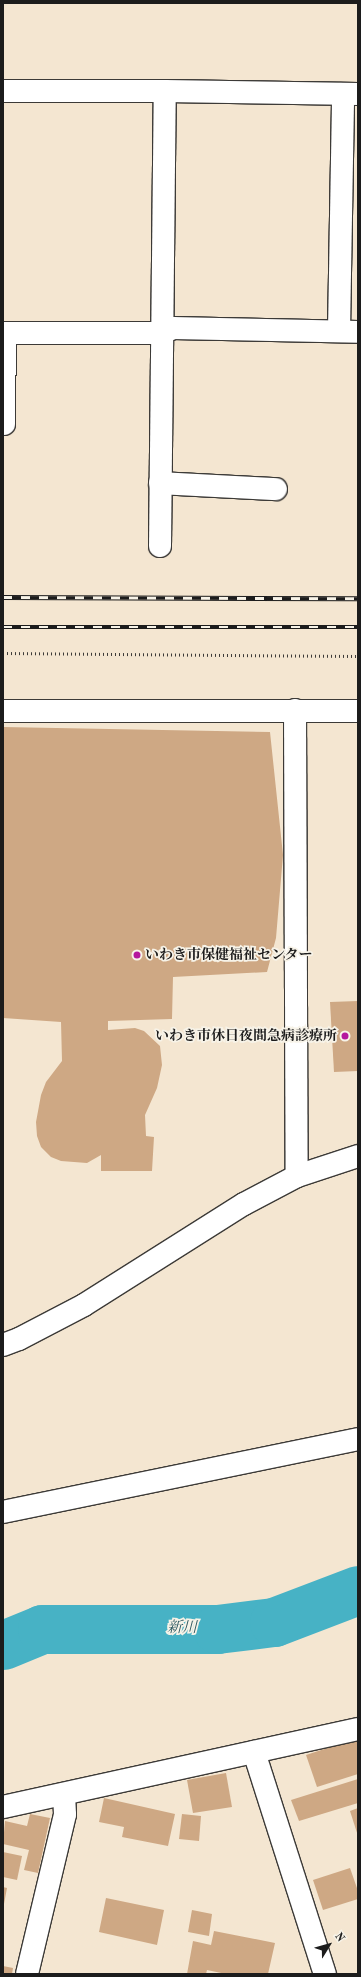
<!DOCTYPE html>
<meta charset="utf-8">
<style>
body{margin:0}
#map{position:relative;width:361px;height:1977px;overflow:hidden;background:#f4e6d1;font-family:"Old Standard TT","Noto Serif JP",serif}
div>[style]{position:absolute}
.river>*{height:49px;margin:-24.5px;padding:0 24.5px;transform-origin:24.5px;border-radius:24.5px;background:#47b2c5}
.building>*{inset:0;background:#cea884}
.path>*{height:2.5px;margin-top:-1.25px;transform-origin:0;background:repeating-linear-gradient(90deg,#3c3a37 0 1px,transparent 0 4px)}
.roads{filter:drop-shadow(1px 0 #3c3a37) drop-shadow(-1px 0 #3c3a37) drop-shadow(0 1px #3c3a37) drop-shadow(0 -1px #3c3a37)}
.minor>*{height:22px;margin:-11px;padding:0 11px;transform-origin:11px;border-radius:11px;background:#fff}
.rail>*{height:4.5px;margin-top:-2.25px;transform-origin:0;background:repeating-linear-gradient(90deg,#f7f3e8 0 9px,#1c1c1c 0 18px);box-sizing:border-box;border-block:1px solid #1c1c1c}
.dots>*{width:11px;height:11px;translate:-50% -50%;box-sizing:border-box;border:2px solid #f7f3e8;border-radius:50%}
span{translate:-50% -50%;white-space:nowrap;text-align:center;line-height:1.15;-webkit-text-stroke:3.5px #f7f3e8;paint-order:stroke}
.poi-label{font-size:14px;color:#1c1c1c;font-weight:700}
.left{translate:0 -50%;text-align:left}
.right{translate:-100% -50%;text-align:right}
.water-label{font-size:15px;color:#2d5860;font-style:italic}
.frame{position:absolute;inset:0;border:4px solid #1c1c1c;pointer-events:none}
.north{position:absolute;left:309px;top:1925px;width:40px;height:40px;-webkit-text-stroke:3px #f7f3e8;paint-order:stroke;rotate:53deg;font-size:11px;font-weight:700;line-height:16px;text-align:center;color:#1c1c1c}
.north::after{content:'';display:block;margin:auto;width:14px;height:18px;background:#1c1c1c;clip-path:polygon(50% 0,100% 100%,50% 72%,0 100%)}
</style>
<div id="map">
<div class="river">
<i style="left:3px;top:1645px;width:42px;rotate:-22.3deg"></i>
<i style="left:42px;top:1629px;width:175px"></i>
<i style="left:217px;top:1629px;width:57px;rotate:-7deg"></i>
<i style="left:274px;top:1622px;width:90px;rotate:-20.9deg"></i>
</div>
<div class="building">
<i style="clip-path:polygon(3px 727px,270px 732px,283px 855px,276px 938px,267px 972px,173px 977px,172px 1019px,108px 1021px,108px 1030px,135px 1028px,144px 1031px,160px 1046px,162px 1065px,157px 1088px,145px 1115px,146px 1136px,154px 1137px,152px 1171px,101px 1171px,101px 1155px,87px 1163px,61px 1161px,51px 1157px,41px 1147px,37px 1136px,36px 1122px,41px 1095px,46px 1082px,62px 1061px,61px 1022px,3px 1018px)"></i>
<i style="clip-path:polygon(358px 1001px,358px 1071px,334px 1072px,330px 1002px)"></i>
<i style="clip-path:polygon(358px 1738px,358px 1774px,317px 1787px,306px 1755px)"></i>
<i style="clip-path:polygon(226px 1773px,232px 1807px,193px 1813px,187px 1780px)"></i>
<i style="clip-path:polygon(358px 1779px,358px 1803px,299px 1821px,291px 1800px)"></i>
<i style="clip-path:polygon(104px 1798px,175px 1814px,168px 1846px,122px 1837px,124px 1827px,99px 1822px)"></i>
<i style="clip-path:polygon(358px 1808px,358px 1836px,350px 1811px)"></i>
<i style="clip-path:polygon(30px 1814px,50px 1818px,38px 1873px,24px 1870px,29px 1850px,3px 1844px,5px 1821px,27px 1826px)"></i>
<i style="clip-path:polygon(182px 1814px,201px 1816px,199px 1841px,179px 1839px)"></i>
<i style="clip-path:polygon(3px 1852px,22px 1856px,17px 1880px,3px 1877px)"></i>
<i style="clip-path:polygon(350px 1868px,358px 1891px,358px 1899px,323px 1910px,313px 1880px)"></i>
<i style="clip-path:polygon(3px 1887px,7px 1888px,4px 1904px,3px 1904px)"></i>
<i style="clip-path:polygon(106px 1898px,164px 1910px,157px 1945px,99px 1932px)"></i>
<i style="clip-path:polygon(192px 1910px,212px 1914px,209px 1936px,188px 1932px)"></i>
<i style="clip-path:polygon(214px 1931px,275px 1943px,268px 1974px,226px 1974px,207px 1970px,206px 1974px,187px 1974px,193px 1941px,211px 1945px)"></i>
<i style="clip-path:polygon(3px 1966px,13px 1968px,12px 1974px,3px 1974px)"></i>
</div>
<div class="path">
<i style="left:3px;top:653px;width:355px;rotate:0.5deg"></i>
</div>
<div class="roads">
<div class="minor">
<i style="left:3px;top:91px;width:162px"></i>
<i style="left:165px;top:91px;width:193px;rotate:0.9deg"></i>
<i style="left:339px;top:331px;width:237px;rotate:-89deg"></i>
<i style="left:4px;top:424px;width:91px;rotate:-89.4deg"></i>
<i style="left:5px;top:333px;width:157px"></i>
<i style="left:162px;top:333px;width:12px;rotate:-24deg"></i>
<i style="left:173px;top:328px;width:185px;rotate:1.2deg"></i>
<i style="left:160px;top:483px;width:116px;rotate:3deg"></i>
<i style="left:160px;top:546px;width:455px;rotate:-89.4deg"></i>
<i style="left:295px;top:710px;width:466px;rotate:89.8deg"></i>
<i style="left:3px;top:711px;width:355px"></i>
<i style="left:3px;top:1345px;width:17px;rotate:-21deg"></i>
<i style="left:19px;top:1339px;width:73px;rotate:-27.6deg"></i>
<i style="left:84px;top:1305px;width:189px;rotate:-32.3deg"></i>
<i style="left:244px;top:1204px;width:60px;rotate:-27.8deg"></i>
<i style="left:297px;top:1176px;width:64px;rotate:-18.2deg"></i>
<i style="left:3px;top:1512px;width:362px;rotate:-11.6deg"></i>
<i style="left:254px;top:1752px;width:233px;rotate:72.3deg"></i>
<i style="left:3px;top:1807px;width:363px;rotate:-12.4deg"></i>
<i style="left:27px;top:1974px;width:164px;rotate:-76.6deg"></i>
<i style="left:65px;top:1814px;width:20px;rotate:-93deg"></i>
</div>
</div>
<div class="rail">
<i style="left:3px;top:597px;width:355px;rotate:0.2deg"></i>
<i style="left:3px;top:627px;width:355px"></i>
</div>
<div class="dots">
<i style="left:137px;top:955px;background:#b5179e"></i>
<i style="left:345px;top:1036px;background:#b5179e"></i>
</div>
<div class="poi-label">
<span class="left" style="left:145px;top:955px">いわき市保健福祉センター</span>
<span class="right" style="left:337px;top:1036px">いわき市休日夜間急病診療所</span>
</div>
<div class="water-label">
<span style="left:182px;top:1629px">新川</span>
</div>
<div class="frame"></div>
<div class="north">N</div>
</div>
